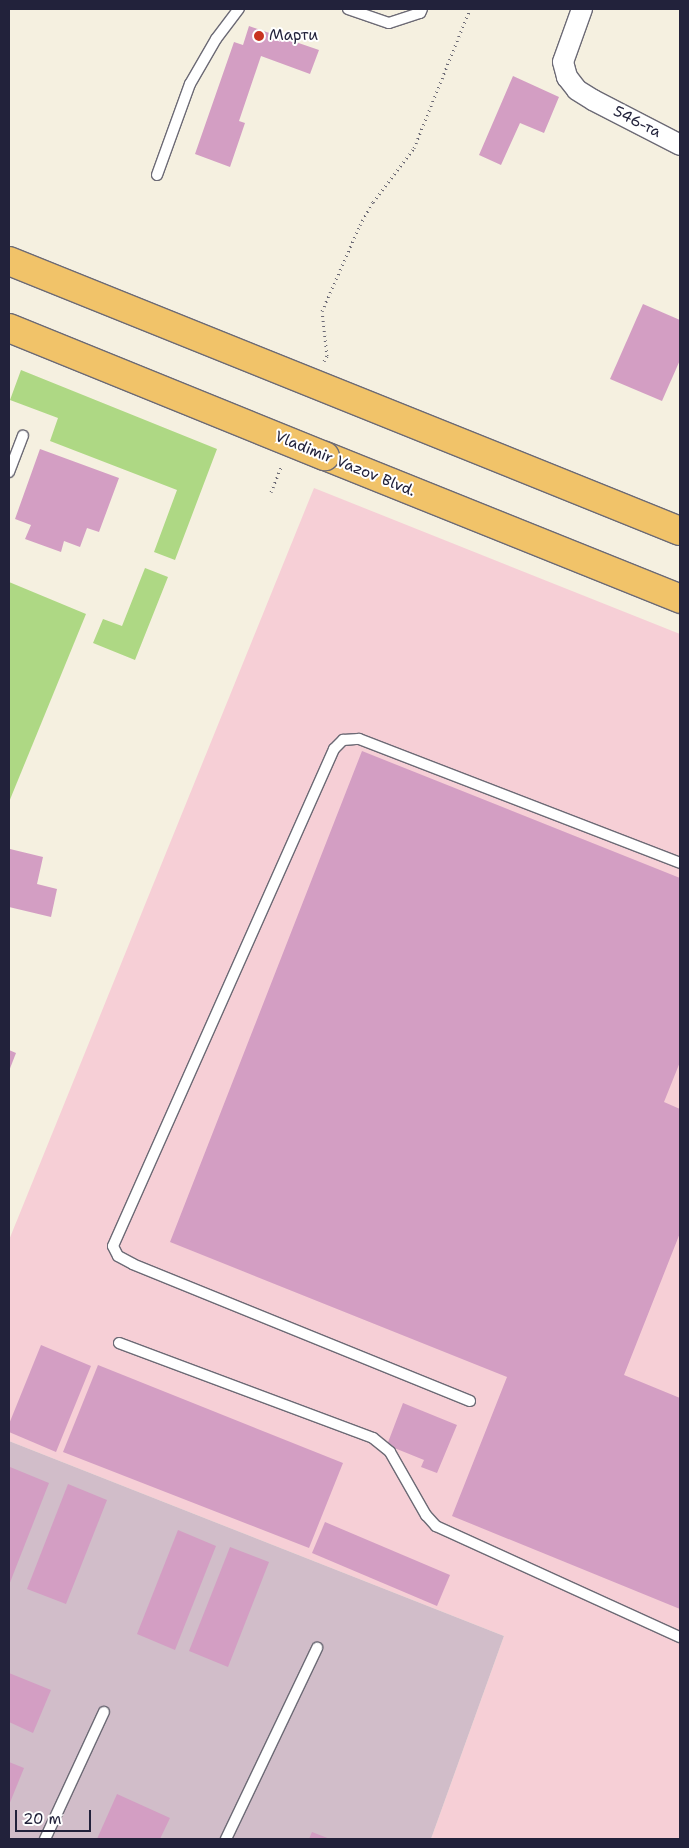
<!DOCTYPE html>
<meta charset="utf-8">
<style>
body{margin:0}
#map{position:relative;width:689px;height:1848px;overflow:hidden;background:#f5f0e0;font-family:"Shantell Sans",sans-serif}
div>[style]{position:absolute}
.built>*{inset:0;background:#f6cfd6}
.industrial>*{inset:0;background:#d1bdc9}
.green>*{inset:0;background:#aed884}
.building>*{inset:0;background:#d39ec3}
.path>*{height:3px;margin-top:-1.5px;transform-origin:0;background:repeating-linear-gradient(90deg,#6c6a75 0 1px,transparent 0 5px)}
.roads{filter:drop-shadow(1px 0 #6c6a75) drop-shadow(-1px 0 #6c6a75) drop-shadow(0 1px #6c6a75) drop-shadow(0 -1px #6c6a75)}
.service>*{height:10px;margin:-5px;padding:0 5px;transform-origin:5px;border-radius:5px;background:#fff}
.minor>*{height:20px;margin:-10px;padding:0 10px;transform-origin:10px;border-radius:10px;background:#fff}
.primary>*{height:28px;margin:-14px;padding:0 14px;transform-origin:14px;border-radius:14px;background:#f1c369}
.bridges{filter:drop-shadow(1px 0 #6c6a75) drop-shadow(-1px 0 #6c6a75) drop-shadow(0 1px #6c6a75) drop-shadow(0 -1px #6c6a75)}
.primary-bridge>*{height:28px;margin:-14px;padding:0 14px;transform-origin:14px;border-radius:14px;background:#f1c369}
.dots>*{width:14px;height:14px;translate:-50% -50%;box-sizing:border-box;border:2px solid #fff;border-radius:50%}
span{translate:-50% -50%;white-space:nowrap;text-align:center;line-height:1.15;-webkit-text-stroke:4px #fff;paint-order:stroke}
.poi-label{font-size:15px;color:#22223b}
.left{translate:0 -50%;text-align:left}
.street-label{font-size:15px;color:#22223b}
.frame{position:absolute;inset:0;border:10px solid #22223b;pointer-events:none}
.scale{position:absolute;left:15px;top:1810px;width:76px;height:22px;box-sizing:border-box;border:2px solid #22223b;border-top:0;padding-left:6px;font-size:15px;line-height:18px;white-space:nowrap;color:#22223b;-webkit-text-stroke:4px #fff;paint-order:stroke}
</style>
<div id="map">
<div class="built">
<i style="clip-path:polygon(314px 488px,680px 634px,680px 1839px,431px 1839px,504px 1636px,9px 1441px,9px 1240px)"></i>
</div>
<div class="industrial">
<i style="clip-path:polygon(9px 1441px,504px 1636px,431px 1839px,9px 1839px)"></i>
</div>
<div class="green">
<i style="clip-path:polygon(21px 370px,217px 449px,175px 560px,154px 552px,177px 490px,50px 441px,58px 418px,10px 400px)"></i>
<i style="clip-path:polygon(145px 568px,168px 577px,135px 660px,93px 643px,103px 619px,122px 626px)"></i>
<i style="clip-path:polygon(9px 582px,86px 614px,9px 802px)"></i>
</div>
<div class="building">
<i style="clip-path:polygon(249px 26px,319px 50px,310px 74px,261px 56px,239px 121px,245px 123px,230px 167px,195px 154px,234px 42px,243px 45px)"></i>
<i style="clip-path:polygon(513px 76px,559px 97px,544px 133px,520px 123px,501px 165px,479px 155px)"></i>
<i style="clip-path:polygon(643px 304px,680px 320px,680px 360px,662px 401px,610px 379px)"></i>
<i style="clip-path:polygon(40px 449px,119px 478px,99px 532px,87px 528px,80px 547px,64px 541px,61px 552px,25px 539px,31px 525px,15px 519px)"></i>
<i style="clip-path:polygon(362px 751px,680px 878px,680px 1062px,664px 1102px,680px 1109px,680px 1233px,624px 1375px,680px 1398px,680px 1609px,452px 1516px,507px 1377px,170px 1242px)"></i>
<i style="clip-path:polygon(10px 849px,43px 857px,37px 884px,57px 889px,51px 917px,9px 907px)"></i>
<i style="clip-path:polygon(9px 1050px,16px 1053px,9px 1071px)"></i>
<i style="clip-path:polygon(41px 1345px,91px 1366px,56px 1452px,9px 1432px,9px 1424px)"></i>
<i style="clip-path:polygon(98px 1365px,343px 1463px,309px 1548px,63px 1452px)"></i>
<i style="clip-path:polygon(403px 1403px,457px 1425px,437px 1473px,421px 1467px,424px 1460px,387px 1445px)"></i>
<i style="clip-path:polygon(10px 1467px,49px 1483px,9px 1585px,9px 1470px)"></i>
<i style="clip-path:polygon(68px 1484px,107px 1500px,66px 1604px,27px 1589px)"></i>
<i style="clip-path:polygon(325px 1522px,450px 1575px,437px 1606px,312px 1553px)"></i>
<i style="clip-path:polygon(178px 1530px,216px 1546px,175px 1650px,137px 1634px)"></i>
<i style="clip-path:polygon(230px 1547px,269px 1562px,228px 1667px,189px 1651px)"></i>
<i style="clip-path:polygon(9px 1673px,51px 1690px,33px 1733px,9px 1722px)"></i>
<i style="clip-path:polygon(9px 1762px,24px 1768px,9px 1805px)"></i>
<i style="clip-path:polygon(117px 1794px,170px 1818px,160px 1839px,97px 1839px)"></i>
<i style="clip-path:polygon(312px 1832px,330px 1839px,309px 1839px)"></i>
</div>
<div class="path">
<i style="left:324px;top:361px;width:6px;rotate:-59deg"></i>
<i style="left:327px;top:356px;width:45px;rotate:-96.3deg"></i>
<i style="left:322px;top:311px;width:94px;rotate:-66.2deg"></i>
<i style="left:360px;top:225px;width:26px;rotate:-61deg"></i>
<i style="left:373px;top:202px;width:68px;rotate:-52.8deg"></i>
<i style="left:414px;top:148px;width:150px;rotate:-68.1deg"></i>
<i style="left:271px;top:492px;width:27px;rotate:-68deg"></i>
</div>
<div class="roads">
<div class="service">
<i style="left:348px;top:9px;width:43px;rotate:18.9deg"></i>
<i style="left:389px;top:23px;width:33px;rotate:-18deg"></i>
<i style="left:420px;top:13px;width:4px;rotate:-63deg"></i>
<i style="left:157px;top:175px;width:97px;rotate:-70.1deg"></i>
<i style="left:190px;top:84px;width:52px;rotate:-60deg"></i>
<i style="left:216px;top:39px;width:38px;rotate:-53deg"></i>
<i style="left:9px;top:472px;width:39px;rotate:-69deg"></i>
<i style="left:119px;top:1343px;width:271px;rotate:20.5deg"></i>
<i style="left:373px;top:1438px;width:22px;rotate:39deg"></i>
<i style="left:390px;top:1452px;width:73px;rotate:60.3deg"></i>
<i style="left:426px;top:1515px;width:15px;rotate:48deg"></i>
<i style="left:436px;top:1526px;width:268px;rotate:24.5deg"></i>
<i style="left:470px;top:1401px;width:364px;rotate:-157.9deg"></i>
<i style="left:133px;top:1264px;width:17px;rotate:-152deg"></i>
<i style="left:118px;top:1256px;width:11px;rotate:-117deg"></i>
<i style="left:113px;top:1246px;width:544px;rotate:-66.03deg"></i>
<i style="left:334px;top:749px;width:13px;rotate:-45deg"></i>
<i style="left:343px;top:740px;width:16px;rotate:-4deg"></i>
<i style="left:359px;top:739px;width:344px;rotate:21.1deg"></i>
<i style="left:45px;top:1839px;width:140px;rotate:-65.1deg"></i>
<i style="left:226px;top:1839px;width:212px;rotate:-64.5deg"></i>
</div>
<div class="minor">
<i style="left:582px;top:9px;width:56px;rotate:109.7deg"></i>
<i style="left:563px;top:62px;width:16px;rotate:75deg"></i>
<i style="left:567px;top:77px;width:16px;rotate:52deg"></i>
<i style="left:577px;top:90px;width:19px;rotate:32deg"></i>
<i style="left:593px;top:100px;width:98px;rotate:27.3deg"></i>
</div>
<div class="primary">
<i style="left:325px;top:456px;width:383px;rotate:21.9deg"></i>
</div>
</div>
<div class="bridges">
<div class="primary-bridge">
<i style="left:9px;top:261px;width:723px;rotate:21.92deg"></i>
<i style="left:9px;top:328px;width:341px;rotate:22.1deg"></i>
</div>
</div>
<div class="dots">
<i style="left:259px;top:36px;background:#c8321e"></i>
</div>
<div class="poi-label">
<span class="left" style="left:269px;top:36px">Марти</span>
</div>
<div class="street-label">
<span style="left:637px;top:122px;rotate:27deg">546-та</span>
<span style="left:345px;top:464px;rotate:22deg">Vladimir Vazov Blvd.</span>
</div>
<div class="frame"></div>
<div class="scale">20 m</div>
</div>
